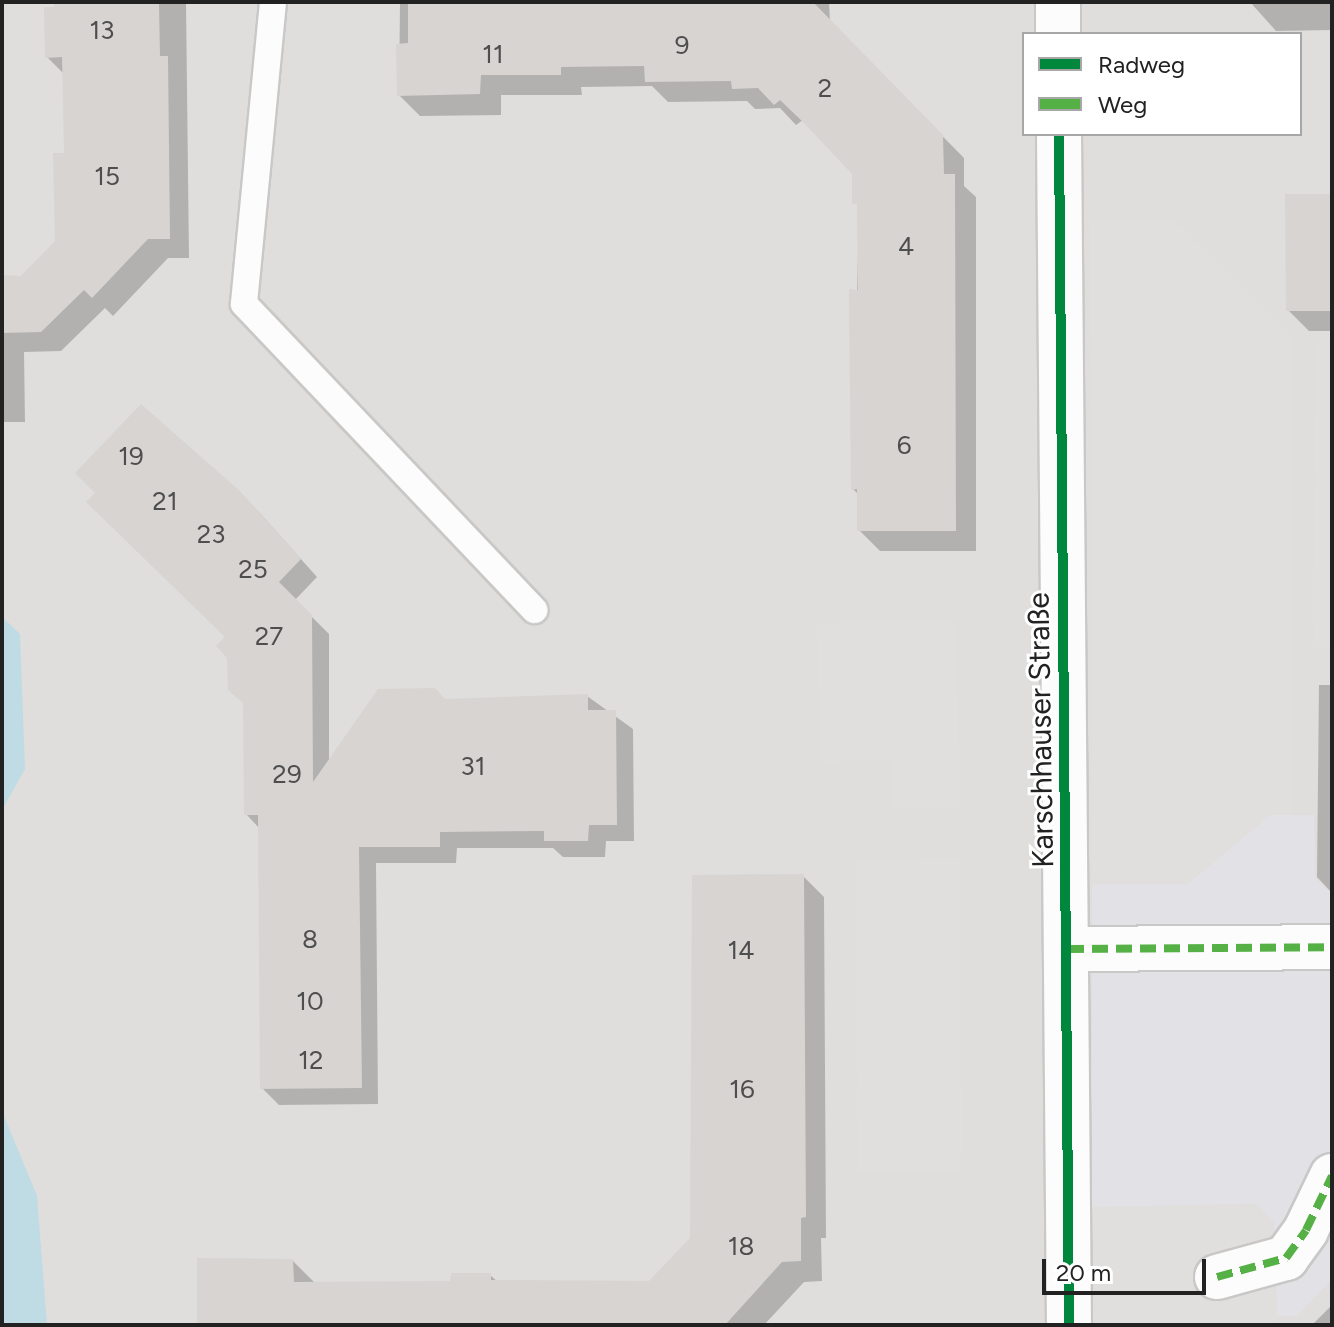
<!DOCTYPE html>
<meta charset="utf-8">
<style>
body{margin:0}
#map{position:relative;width:1334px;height:1327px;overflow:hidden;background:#f0eeeb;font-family:Figtree,sans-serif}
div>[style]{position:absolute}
.residential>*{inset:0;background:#dfdedc}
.parking>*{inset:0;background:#e0dfde}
.plaza>*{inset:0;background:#e2e1e5}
.water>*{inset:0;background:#bfdbe3}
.shadow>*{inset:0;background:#0003}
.building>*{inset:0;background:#d7d4d2}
.roads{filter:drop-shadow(2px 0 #c9c8c7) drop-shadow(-2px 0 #c9c8c7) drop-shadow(0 2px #c9c8c7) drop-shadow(0 -2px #c9c8c7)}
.lane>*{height:26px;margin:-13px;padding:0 13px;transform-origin:13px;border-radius:13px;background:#fdfcfc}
.street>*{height:44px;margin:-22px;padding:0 22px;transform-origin:22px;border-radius:22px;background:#fdfcfc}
.quiet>*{height:8px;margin-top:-4px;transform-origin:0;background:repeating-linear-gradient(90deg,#55b145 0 16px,transparent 0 24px)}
.cycleway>*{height:10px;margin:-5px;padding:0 5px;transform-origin:5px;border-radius:5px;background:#00873e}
span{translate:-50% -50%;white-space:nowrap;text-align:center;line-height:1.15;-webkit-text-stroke:6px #fff;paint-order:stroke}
.number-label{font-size:26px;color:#4f4e4e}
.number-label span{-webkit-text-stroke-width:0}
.street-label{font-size:30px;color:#222}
.frame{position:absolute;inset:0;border:4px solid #222;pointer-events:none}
.legend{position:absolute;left:1022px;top:32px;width:280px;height:104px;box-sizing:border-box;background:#fff;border:2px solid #a7a7a7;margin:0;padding:10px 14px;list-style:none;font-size:24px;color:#222}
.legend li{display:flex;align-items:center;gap:16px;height:40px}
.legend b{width:40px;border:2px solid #a7a7a7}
.scale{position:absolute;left:1042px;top:1259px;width:164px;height:36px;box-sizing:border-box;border:4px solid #222;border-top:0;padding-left:10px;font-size:24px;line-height:28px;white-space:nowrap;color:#222;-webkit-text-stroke:6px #fff;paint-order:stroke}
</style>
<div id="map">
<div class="residential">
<i style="clip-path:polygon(evenodd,2px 2px,1332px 2px,1332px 1325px,2px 1325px,2px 2px,1024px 34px,1300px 34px,1300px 134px,1024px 134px,1024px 34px)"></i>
</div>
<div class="parking">
<i style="clip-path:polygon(1090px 220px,1176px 222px,1292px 335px,1292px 815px,1269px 815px,1188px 884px,1092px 884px)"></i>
<i style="clip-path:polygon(1315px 342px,1332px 342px,1332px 647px,1313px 647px)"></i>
<i style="clip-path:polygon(956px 620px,960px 807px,892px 808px,891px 760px,820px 762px,817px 623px)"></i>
<i style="clip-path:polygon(960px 858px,962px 1172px,858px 1173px,855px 859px)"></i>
<i style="clip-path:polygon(1257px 1204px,1274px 1222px,1277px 1325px,1093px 1325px,1092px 1207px)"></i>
</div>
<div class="plaza">
<i style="clip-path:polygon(1270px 815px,1314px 815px,1315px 878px,1332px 894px,1332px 1279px,1297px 1316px,1277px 1316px,1274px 1222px,1257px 1204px,1092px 1207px,1092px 884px,1188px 884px)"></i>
</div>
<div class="water">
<i style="clip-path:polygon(2px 617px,20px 634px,25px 769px,2px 810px)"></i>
<i style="clip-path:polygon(2px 1111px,37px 1196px,47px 1325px,2px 1325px)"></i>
</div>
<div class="shadow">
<i style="clip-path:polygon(56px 2px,186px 2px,189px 258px,168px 258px,113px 316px,105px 308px,61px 351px,24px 352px,25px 422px,2px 422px,2px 277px,22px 278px,57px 242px,66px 155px,65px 75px,47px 57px)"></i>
<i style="clip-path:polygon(400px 2px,829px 2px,830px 22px,964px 158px,964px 186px,976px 197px,976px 551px,880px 551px,859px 530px,859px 495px,853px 489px,859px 207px,854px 174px,803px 120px,796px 125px,780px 108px,755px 109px,747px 101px,668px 102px,652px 86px,581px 87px,582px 95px,501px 95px,501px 115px,420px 116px,399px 95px)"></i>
<i style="clip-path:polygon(1250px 2px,1332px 2px,1332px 30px,1276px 31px)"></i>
<i style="clip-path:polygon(1332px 196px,1332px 331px,1309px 331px,1288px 310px)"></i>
<i style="clip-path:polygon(257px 510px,317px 577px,295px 600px,329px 634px,329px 762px,445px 701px,587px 696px,633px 729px,634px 841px,606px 841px,605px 857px,563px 857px,553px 848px,457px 848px,456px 863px,376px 863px,378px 1104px,279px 1105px,262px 1088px,260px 829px,246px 814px,245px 704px,228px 637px)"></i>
<i style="clip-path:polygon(1319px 685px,1332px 685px,1332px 893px,1317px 877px)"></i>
<i style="clip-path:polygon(803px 876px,824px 897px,826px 1238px,821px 1238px,822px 1281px,804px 1282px,764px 1325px,200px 1325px,293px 1261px,314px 1282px,452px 1283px,490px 1275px,498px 1282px,650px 1283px,692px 1239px)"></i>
<i style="clip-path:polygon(1332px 1305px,1332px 1325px,1312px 1325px)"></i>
</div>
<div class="building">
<i style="clip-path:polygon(54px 2px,159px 2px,160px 56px,168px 56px,170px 239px,148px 239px,92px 298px,84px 290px,41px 332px,2px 333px,2px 275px,21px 276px,55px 241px,53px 153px,64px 153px,62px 57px,45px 58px,44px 7px,54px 7px)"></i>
<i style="clip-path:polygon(408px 2px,813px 2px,943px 135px,944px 174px,955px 174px,956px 531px,857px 531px,857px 489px,851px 490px,849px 289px,858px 290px,857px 204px,852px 204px,852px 174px,804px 123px,780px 100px,774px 105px,758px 88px,732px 89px,731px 81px,645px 82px,644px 66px,561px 67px,561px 75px,481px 75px,480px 94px,397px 96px,396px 44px,408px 43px)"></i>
<i style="clip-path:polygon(1285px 194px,1332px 194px,1332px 311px,1286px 311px)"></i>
<i style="clip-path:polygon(141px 404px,240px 491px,301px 559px,279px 582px,312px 615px,313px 782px,378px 689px,435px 688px,445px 699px,588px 694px,588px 710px,616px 710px,617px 825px,589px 825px,588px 841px,544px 841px,544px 831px,440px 832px,440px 847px,359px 847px,362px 1088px,260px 1089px,258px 815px,244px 815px,243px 703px,228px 690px,227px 658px,216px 646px,225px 637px,86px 502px,95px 493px,75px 473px)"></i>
<i style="clip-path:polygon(804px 874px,806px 1217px,801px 1218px,801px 1261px,782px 1262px,725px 1325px,197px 1325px,197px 1258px,293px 1259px,294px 1282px,450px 1281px,451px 1273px,491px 1273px,491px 1280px,649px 1281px,690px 1238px,692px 875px)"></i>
</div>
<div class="roads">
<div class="lane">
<i style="left:273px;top:2px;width:303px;rotate:95.5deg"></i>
<i style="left:244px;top:304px;width:422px;rotate:46.5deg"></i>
</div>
<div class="street">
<i style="left:1058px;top:2px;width:32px;rotate:90deg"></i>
<i style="left:1059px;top:134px;width:1191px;rotate:89.52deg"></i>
<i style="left:1068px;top:949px;width:264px;rotate:-0.4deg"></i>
<i style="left:1217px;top:1277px;width:72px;rotate:-15.4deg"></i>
<i style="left:1286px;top:1258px;width:34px;rotate:-54deg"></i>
<i style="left:1306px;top:1230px;width:60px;rotate:-64.3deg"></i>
</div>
</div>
<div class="quiet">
<i style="left:1068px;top:949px;width:264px;rotate:-0.4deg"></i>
<i style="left:1217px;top:1277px;width:72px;rotate:-15.4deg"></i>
<i style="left:1286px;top:1258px;width:34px;rotate:-54deg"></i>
<i style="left:1306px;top:1230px;width:60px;rotate:-64.3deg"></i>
</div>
<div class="cycleway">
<i style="left:1059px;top:134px;width:1191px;rotate:89.52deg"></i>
</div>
<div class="number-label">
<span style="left:102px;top:31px">13</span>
<span style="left:682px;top:46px">9</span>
<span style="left:493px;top:55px">11</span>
<span style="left:825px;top:89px">2</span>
<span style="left:107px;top:177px">15</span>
<span style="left:906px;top:247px">4</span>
<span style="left:904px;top:446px">6</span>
<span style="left:131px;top:457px">19</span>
<span style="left:165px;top:502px">21</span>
<span style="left:211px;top:535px">23</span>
<span style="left:253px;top:570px">25</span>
<span style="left:269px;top:637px">27</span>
<span style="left:473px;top:767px">31</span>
<span style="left:287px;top:775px">29</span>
<span style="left:310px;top:940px">8</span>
<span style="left:741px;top:951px">14</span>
<span style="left:310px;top:1002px">10</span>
<span style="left:311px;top:1061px">12</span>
<span style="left:742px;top:1090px">16</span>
<span style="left:741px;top:1247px">18</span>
</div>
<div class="street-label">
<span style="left:1041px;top:730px;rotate:-91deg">Karschhauser Straße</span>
</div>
<div class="frame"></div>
<ul class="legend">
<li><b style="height:10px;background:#00873e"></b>Radweg</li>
<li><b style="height:10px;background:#55b145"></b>Weg</li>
</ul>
<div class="scale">20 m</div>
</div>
